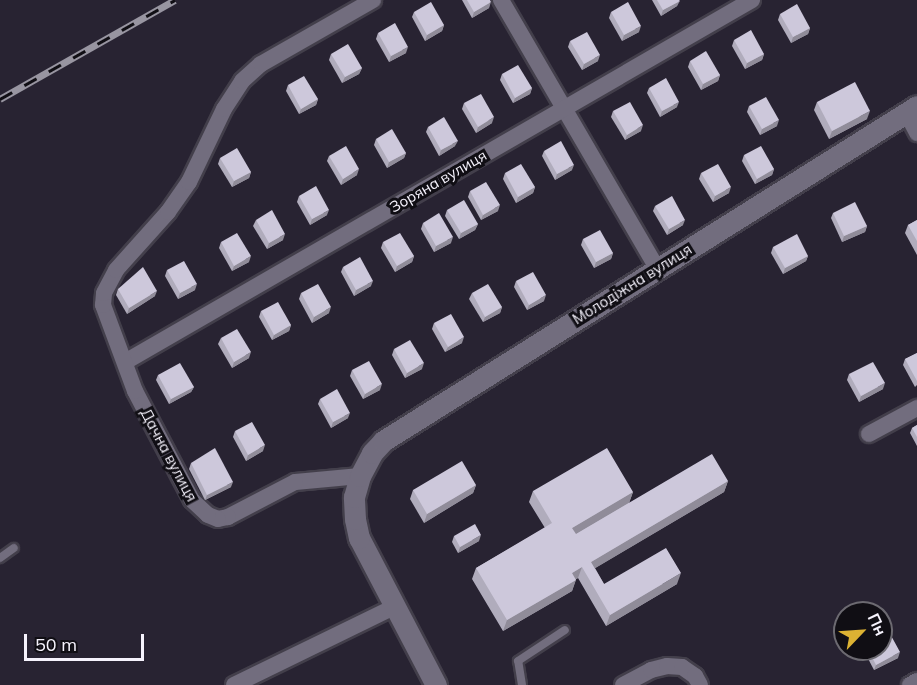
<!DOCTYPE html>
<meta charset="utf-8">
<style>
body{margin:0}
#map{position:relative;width:917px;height:685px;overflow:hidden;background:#282332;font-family:Mulish,sans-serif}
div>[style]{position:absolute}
.roads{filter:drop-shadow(2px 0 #433f4b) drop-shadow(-2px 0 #433f4b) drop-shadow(0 2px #433f4b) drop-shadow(0 -2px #433f4b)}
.service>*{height:8px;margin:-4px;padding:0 4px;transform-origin:4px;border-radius:4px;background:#726d7e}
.minor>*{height:16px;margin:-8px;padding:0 8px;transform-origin:8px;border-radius:8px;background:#726d7e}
.tertiary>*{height:21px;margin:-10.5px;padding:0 10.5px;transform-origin:10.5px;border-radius:10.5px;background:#726d7e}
.rail>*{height:7px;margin-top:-3.5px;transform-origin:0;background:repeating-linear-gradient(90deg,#100e14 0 14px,#9895a1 0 28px);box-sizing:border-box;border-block:2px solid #9895a1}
.wall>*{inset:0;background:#b0acbc}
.shaded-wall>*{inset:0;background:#908c99}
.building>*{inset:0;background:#cdc8db}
span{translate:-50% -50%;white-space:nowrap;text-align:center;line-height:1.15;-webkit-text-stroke:6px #100e14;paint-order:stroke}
.street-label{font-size:15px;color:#f6f3fd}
.north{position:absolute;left:833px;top:601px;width:60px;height:60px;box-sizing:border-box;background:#100e14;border:2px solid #6c6a71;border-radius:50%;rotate:65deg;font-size:16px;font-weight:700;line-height:24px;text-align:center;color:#f6f3fd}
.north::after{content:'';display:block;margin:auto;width:21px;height:27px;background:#dcb233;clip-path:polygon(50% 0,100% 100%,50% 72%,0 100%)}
.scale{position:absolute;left:24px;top:634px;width:120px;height:27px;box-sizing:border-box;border:3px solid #f6f3fd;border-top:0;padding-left:8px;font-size:18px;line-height:21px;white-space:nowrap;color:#f6f3fd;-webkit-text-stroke:4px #100e14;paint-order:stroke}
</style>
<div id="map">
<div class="roads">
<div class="service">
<i style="left:0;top:558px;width:17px;rotate:-36deg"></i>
<i style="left:522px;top:685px;width:24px;rotate:-99deg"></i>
<i style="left:518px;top:661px;width:56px;rotate:-33.4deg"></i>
</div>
<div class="minor">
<i style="left:501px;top:0;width:310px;rotate:59.8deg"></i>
<i style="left:906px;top:112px;width:24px;rotate:62deg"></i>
<i style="left:125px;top:362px;width:724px;rotate:-30deg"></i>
<i style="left:869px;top:434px;width:55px;rotate:-28.4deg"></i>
<i style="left:360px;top:476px;width:65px;rotate:174.7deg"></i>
<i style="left:295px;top:482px;width:76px;rotate:152.4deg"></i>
<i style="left:228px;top:517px;width:10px;rotate:169deg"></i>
<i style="left:218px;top:519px;width:11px;rotate:-158deg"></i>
<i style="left:208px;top:515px;width:22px;rotate:-137deg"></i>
<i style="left:192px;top:500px;width:123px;rotate:-117.6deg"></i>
<i style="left:135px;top:391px;width:92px;rotate:-110.4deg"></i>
<i style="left:103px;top:305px;width:12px;rotate:-85deg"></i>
<i style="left:104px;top:293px;width:26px;rotate:-62deg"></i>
<i style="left:116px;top:270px;width:78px;rotate:-48.1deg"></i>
<i style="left:168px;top:212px;width:37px;rotate:-55deg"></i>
<i style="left:189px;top:182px;width:81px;rotate:-64.4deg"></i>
<i style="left:224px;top:109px;width:33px;rotate:-57deg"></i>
<i style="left:242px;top:81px;width:25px;rotate:-42deg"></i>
<i style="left:261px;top:64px;width:129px;rotate:-29.7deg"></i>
<i style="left:234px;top:685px;width:180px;rotate:-26deg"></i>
<i style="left:623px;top:685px;width:32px;rotate:-28deg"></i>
<i style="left:651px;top:670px;width:16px;rotate:-14deg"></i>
<i style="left:667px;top:666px;width:15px;rotate:4deg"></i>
<i style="left:682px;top:667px;width:16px;rotate:35deg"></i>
<i style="left:695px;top:676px;width:10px;rotate:61deg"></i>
<i style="left:910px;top:685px;width:8px;rotate:-30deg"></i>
</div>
<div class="tertiary">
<i style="left:436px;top:685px;width:166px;rotate:-117.6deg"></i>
<i style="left:359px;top:538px;width:19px;rotate:-102deg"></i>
<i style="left:355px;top:519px;width:22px;rotate:-93deg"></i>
<i style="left:354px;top:497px;width:22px;rotate:-74deg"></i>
<i style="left:360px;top:476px;width:26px;rotate:-62deg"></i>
<i style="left:372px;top:453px;width:16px;rotate:-47deg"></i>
<i style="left:383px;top:441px;width:630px;rotate:-32.1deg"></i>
</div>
</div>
<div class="rail">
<i style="left:0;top:99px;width:201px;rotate:-29.5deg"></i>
</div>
<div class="wall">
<i style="clip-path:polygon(462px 0,490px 0,489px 8px,472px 18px)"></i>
<i style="clip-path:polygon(652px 0,679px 0,677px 6px,661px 16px)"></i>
<i style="clip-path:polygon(414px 12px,444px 25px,442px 31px,425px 41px,412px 17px)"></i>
<i style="clip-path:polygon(611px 12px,639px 32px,622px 41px,609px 18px)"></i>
<i style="clip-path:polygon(780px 14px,810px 28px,808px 34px,791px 43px,778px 20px)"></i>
<i style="clip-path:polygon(378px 33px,406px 53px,389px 62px,376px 39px)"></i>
<i style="clip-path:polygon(734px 40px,764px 54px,762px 60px,745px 69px,732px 46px)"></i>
<i style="clip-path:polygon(570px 41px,598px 61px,582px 70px,568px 47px)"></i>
<i style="clip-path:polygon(331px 54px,362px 68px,359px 74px,342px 83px,329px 60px)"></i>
<i style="clip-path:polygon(690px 61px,720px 75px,718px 81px,701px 90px,688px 67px)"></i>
<i style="clip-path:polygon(502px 74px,532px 88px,530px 94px,513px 103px,500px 80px)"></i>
<i style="clip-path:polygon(288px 85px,318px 99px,316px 105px,299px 114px,286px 91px)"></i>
<i style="clip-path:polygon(649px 88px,677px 107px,660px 117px,647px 93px)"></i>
<i style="clip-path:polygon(817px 102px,867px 119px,829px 139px,814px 110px)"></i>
<i style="clip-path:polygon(464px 103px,492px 123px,476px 133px,462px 109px)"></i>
<i style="clip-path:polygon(749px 106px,777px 126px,760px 135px,747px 112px)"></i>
<i style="clip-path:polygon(613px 111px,641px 131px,625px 140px,611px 117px)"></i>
<i style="clip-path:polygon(428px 127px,455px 146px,439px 156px,426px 132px)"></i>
<i style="clip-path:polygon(376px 139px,406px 153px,404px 158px,387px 168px,374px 145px)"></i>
<i style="clip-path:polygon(544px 151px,572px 170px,555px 180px,542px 156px)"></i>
<i style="clip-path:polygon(744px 155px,774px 169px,772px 175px,755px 184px,742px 161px)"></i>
<i style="clip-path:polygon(329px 156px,357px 175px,341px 185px,327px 161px)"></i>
<i style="clip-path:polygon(220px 158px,251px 172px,249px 178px,232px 187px,218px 164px)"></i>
<i style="clip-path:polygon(505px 173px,535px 187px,533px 193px,516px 203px,503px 179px)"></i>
<i style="clip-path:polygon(701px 173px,729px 193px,713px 202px,699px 179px)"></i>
<i style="clip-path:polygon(470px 191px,498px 211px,481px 220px,468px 197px)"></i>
<i style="clip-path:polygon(299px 196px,327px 215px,310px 225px,297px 202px)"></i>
<i style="clip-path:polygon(655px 206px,683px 225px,667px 235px,653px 211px)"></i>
<i style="clip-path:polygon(447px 210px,478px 224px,475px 230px,459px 239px,445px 216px)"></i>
<i style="clip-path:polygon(833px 213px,867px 226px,865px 232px,842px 242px,831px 218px)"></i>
<i style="clip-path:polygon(256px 220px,283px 240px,267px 249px,253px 226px)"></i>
<i style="clip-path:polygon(917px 220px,917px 255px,905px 233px,908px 225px)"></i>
<i style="clip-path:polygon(423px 223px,451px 243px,434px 252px,421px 229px)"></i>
<i style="clip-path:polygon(583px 239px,613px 253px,611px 259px,594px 268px,581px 245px)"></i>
<i style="clip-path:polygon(221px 242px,249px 262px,232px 271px,219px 248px)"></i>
<i style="clip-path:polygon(383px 242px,414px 256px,412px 262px,395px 272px,381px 248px)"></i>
<i style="clip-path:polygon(773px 247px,808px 256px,806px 261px,783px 274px,771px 253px)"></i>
<i style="clip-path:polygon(343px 267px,371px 286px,354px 296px,341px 272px)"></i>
<i style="clip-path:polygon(167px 270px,195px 290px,178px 299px,165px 276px)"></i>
<i style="clip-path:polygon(516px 281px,544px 301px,527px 310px,514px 287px)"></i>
<i style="clip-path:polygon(118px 289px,155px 296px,127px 314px,116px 295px)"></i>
<i style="clip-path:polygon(301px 293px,329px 313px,312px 323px,299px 299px)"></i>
<i style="clip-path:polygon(472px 293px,502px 307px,500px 313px,483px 322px,469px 299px)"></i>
<i style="clip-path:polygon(261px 311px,291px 325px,289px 331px,272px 340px,259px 317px)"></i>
<i style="clip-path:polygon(434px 323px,462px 343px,445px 352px,432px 329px)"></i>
<i style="clip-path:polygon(221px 338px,249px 358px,232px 368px,218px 344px)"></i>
<i style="clip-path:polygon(394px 349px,422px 369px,405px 378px,392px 355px)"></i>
<i style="clip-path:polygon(917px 353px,917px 385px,915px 387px,903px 365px,905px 359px)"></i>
<i style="clip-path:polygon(352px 370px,380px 390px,363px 399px,350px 376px)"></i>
<i style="clip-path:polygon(849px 374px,883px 389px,859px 402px,847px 380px)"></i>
<i style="clip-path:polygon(158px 375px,194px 387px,191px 392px,169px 404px,156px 380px)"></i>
<i style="clip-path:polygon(320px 399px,348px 418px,331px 428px,318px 404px)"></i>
<i style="clip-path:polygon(917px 425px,917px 446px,910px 433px,912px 428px)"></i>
<i style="clip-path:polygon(235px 431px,263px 451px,246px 461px,233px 437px)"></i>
<i style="clip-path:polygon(191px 463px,231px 487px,205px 500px,189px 469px)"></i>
<i style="clip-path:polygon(728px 481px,724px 492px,595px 568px,604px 584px,677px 584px,606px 626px,578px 578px,576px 579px,572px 591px,503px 631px,472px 579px,476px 568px,545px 528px,529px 502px,533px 491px,633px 492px,629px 503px)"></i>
<i style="clip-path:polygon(476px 485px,473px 493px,424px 523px,410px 499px,413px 490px)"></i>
<i style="clip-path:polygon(454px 536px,479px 541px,458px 553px,452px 542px)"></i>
<i style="clip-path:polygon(863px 649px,881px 649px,898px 658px,874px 670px)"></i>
</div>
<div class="shaded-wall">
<i style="clip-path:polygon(680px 1px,677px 6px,661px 16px,663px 10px)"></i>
<i style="clip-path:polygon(491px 2px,489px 8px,472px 18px,474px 12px)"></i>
<i style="clip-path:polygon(444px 25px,442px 31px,425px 41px,427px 35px)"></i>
<i style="clip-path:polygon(641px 26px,639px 32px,622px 41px,624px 35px)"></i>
<i style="clip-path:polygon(810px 28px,808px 34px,791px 43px,793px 37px)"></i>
<i style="clip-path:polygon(408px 47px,406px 53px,389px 62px,391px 56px)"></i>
<i style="clip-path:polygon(764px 54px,762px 60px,745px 69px,747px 63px)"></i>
<i style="clip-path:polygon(600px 55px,598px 61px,582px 70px,584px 64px)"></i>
<i style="clip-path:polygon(362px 68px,359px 74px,342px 83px,345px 77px)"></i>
<i style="clip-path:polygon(720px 75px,718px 81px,701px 90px,703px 84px)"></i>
<i style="clip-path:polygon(532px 88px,530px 94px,513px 103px,515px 98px)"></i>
<i style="clip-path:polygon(318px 99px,316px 105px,299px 114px,301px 109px)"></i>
<i style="clip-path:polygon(679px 102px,677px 107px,660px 117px,662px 111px)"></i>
<i style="clip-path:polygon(870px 111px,867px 119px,829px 139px,832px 131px)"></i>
<i style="clip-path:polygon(494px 117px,492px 123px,476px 133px,478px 127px)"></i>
<i style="clip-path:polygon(779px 120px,777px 126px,760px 135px,762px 129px)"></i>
<i style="clip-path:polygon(643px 125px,641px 131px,625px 140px,627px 135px)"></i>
<i style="clip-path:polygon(458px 141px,455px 146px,439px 156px,441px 150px)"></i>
<i style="clip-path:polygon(406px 153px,404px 158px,387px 168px,389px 162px)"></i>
<i style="clip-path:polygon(574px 165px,572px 170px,555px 180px,557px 174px)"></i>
<i style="clip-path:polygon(359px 169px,357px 175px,341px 185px,343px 179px)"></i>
<i style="clip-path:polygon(774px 169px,772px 175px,755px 184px,757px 179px)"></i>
<i style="clip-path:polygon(251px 172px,249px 178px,232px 187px,234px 181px)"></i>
<i style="clip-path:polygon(535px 187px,533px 193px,516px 203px,518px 197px)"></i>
<i style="clip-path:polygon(731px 187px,729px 193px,713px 202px,715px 196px)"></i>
<i style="clip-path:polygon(500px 205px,498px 211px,481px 220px,483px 215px)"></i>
<i style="clip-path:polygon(329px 210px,327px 215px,310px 225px,312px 219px)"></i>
<i style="clip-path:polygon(685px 220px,683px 225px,667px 235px,669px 229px)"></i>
<i style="clip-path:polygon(478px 224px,475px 230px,459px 239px,461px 233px)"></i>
<i style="clip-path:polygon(867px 226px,865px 232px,842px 242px,844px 236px)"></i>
<i style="clip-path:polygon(285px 234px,283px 240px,267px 249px,269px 243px)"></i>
<i style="clip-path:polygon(453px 237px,451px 243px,434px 252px,436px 246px)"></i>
<i style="clip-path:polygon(613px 253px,611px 259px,594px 268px,596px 262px)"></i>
<i style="clip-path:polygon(251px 256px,249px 262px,232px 271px,234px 266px)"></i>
<i style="clip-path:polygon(414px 256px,412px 262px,395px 272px,397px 266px)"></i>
<i style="clip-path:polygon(808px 256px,806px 261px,783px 274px,785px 268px)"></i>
<i style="clip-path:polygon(373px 281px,371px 286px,354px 296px,356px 290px)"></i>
<i style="clip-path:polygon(197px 284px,195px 290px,178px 299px,180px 293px)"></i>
<i style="clip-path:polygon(157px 291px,155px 296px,127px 314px,129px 308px)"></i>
<i style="clip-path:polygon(546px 295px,544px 301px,527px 310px,529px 305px)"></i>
<i style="clip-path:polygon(331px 307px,329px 313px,312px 323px,314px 317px)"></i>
<i style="clip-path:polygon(502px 307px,500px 313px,483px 322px,485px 317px)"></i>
<i style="clip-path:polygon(291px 325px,289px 331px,272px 340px,274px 335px)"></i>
<i style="clip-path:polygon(464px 337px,462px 343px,445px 352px,448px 347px)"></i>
<i style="clip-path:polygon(251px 352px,249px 358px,232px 368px,234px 362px)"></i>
<i style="clip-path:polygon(424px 363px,422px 369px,405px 378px,407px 373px)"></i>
<i style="clip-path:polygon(885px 383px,883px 389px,859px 402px,861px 396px)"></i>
<i style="clip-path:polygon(382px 384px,380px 390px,363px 399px,365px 394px)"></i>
<i style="clip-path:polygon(194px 387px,191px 392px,169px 404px,171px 399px)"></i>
<i style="clip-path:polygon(350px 413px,348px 418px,331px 428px,333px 422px)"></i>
<i style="clip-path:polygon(265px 445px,263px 451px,246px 461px,248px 455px)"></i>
<i style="clip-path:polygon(728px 481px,724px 492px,587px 573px,591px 562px)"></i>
<i style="clip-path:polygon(233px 482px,231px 487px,205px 500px,207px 495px)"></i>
<i style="clip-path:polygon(476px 485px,473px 493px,424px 523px,427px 514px)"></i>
<i style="clip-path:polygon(633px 492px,629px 503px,568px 539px,572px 528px)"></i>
<i style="clip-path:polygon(481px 535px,479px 541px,458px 553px,460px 547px)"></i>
<i style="clip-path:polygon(582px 567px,578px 578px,568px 584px,572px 573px)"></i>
<i style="clip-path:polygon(681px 573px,677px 584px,606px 626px,610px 615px)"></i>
<i style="clip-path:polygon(576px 580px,572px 591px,503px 631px,507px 620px)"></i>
<i style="clip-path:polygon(900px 652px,898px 658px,874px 670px,876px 665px)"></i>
</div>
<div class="building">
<i style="clip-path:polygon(467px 0,490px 0,491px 2px,474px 12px)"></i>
<i style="clip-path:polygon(657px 0,679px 0,680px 1px,663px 10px)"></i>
<i style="clip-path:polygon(431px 2px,444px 25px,427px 35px,414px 12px)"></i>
<i style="clip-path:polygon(628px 2px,641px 26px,624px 35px,611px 12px)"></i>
<i style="clip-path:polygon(797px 4px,810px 28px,793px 37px,780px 14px)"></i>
<i style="clip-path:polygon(395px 23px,408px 47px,391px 56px,378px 33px)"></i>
<i style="clip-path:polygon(751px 30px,764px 54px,747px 63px,734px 40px)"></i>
<i style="clip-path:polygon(587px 32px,600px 55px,584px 64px,570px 41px)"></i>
<i style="clip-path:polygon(348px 44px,362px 68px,345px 77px,331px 54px)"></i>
<i style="clip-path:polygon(706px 51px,720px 75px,703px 84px,690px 61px)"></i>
<i style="clip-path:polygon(518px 65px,532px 88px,515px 98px,502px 74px)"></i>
<i style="clip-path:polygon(304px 76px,318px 99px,301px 109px,288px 85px)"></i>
<i style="clip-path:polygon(666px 78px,679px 102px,662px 111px,649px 88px)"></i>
<i style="clip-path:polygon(855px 82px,870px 111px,832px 131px,817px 102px)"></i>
<i style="clip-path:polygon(481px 94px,494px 117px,478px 127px,464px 103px)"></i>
<i style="clip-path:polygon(766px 97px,779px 120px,762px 129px,749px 106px)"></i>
<i style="clip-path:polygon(630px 102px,643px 125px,627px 135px,613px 111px)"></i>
<i style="clip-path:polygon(444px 117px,458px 141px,441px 150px,428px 127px)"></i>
<i style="clip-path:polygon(392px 129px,406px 153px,389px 162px,376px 139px)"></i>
<i style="clip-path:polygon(561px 141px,574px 165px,557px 174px,544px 151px)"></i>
<i style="clip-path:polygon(346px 146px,359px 169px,343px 179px,329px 156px)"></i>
<i style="clip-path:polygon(761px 146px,774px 169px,757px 179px,744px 155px)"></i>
<i style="clip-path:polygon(237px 148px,251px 172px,234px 181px,220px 158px)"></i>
<i style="clip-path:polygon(521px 164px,535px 187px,518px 197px,505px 173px)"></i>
<i style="clip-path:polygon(718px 164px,731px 187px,715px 196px,701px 173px)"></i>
<i style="clip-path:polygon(486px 182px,500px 205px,483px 215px,470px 191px)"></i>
<i style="clip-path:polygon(316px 186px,329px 210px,312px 219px,299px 196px)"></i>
<i style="clip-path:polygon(672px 196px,685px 220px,669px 229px,655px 206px)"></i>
<i style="clip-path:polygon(464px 200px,478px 224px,461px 233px,447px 210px)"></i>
<i style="clip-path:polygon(855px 202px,867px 226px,844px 236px,833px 213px)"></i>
<i style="clip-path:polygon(272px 210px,285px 234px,269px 243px,256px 220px)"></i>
<i style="clip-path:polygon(439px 213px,453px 237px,436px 246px,423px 223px)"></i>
<i style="clip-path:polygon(917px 220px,917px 241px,908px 225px)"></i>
<i style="clip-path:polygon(600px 230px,613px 253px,596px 262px,583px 239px)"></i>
<i style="clip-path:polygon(237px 233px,251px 256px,234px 266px,221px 242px)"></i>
<i style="clip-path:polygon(400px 233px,414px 256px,397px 266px,383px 242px)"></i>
<i style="clip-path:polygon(797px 234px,808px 256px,785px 268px,773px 247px)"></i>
<i style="clip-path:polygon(360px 257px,373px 281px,356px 290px,343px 267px)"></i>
<i style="clip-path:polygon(184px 261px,197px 284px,180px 293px,167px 270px)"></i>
<i style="clip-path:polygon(143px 267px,157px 291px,129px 308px,118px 289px)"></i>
<i style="clip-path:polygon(533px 272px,546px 295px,529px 305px,516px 281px)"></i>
<i style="clip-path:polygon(318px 284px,331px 307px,314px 317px,301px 293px)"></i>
<i style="clip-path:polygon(488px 284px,502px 307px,485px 317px,472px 293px)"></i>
<i style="clip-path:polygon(278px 302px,291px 325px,274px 335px,261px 311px)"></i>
<i style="clip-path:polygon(451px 314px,464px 337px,448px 347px,434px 323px)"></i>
<i style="clip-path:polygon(237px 329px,251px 352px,234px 362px,221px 338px)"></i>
<i style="clip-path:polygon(410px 340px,424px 363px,407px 373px,394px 349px)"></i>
<i style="clip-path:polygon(917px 353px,917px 381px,905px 359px)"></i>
<i style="clip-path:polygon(369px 361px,382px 384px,365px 394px,352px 370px)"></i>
<i style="clip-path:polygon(873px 362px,885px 383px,861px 396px,849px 374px)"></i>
<i style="clip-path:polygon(180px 363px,194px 387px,171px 399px,158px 375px)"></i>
<i style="clip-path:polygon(337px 389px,350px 413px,333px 422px,320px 399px)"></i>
<i style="clip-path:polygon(252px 422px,265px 445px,248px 455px,235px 431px)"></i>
<i style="clip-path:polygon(917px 425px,917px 437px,912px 428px)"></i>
<i style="clip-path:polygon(215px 448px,233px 482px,207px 495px,191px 463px)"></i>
<i style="clip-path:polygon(607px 448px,633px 492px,572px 528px,576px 534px,712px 454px,728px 481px,591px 562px,604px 584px,666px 548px,681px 573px,610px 615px,582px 567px,572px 573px,576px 580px,507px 620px,476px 568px,552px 523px,533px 491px)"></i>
<i style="clip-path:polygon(462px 461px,476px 485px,427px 514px,413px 490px)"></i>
<i style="clip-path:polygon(475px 524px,481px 535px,460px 547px,454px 536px)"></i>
<i style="clip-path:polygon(888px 630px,900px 652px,876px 665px,868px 649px,881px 649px,881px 634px)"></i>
</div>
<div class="street-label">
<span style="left:438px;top:181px;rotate:-30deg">Зоряна вулиця</span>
<span style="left:632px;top:284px;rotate:-32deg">Молодіжна вулиця</span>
<span style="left:169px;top:455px;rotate:62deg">Дачна вулиця</span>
</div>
<div class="north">Пн</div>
<div class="scale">50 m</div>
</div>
